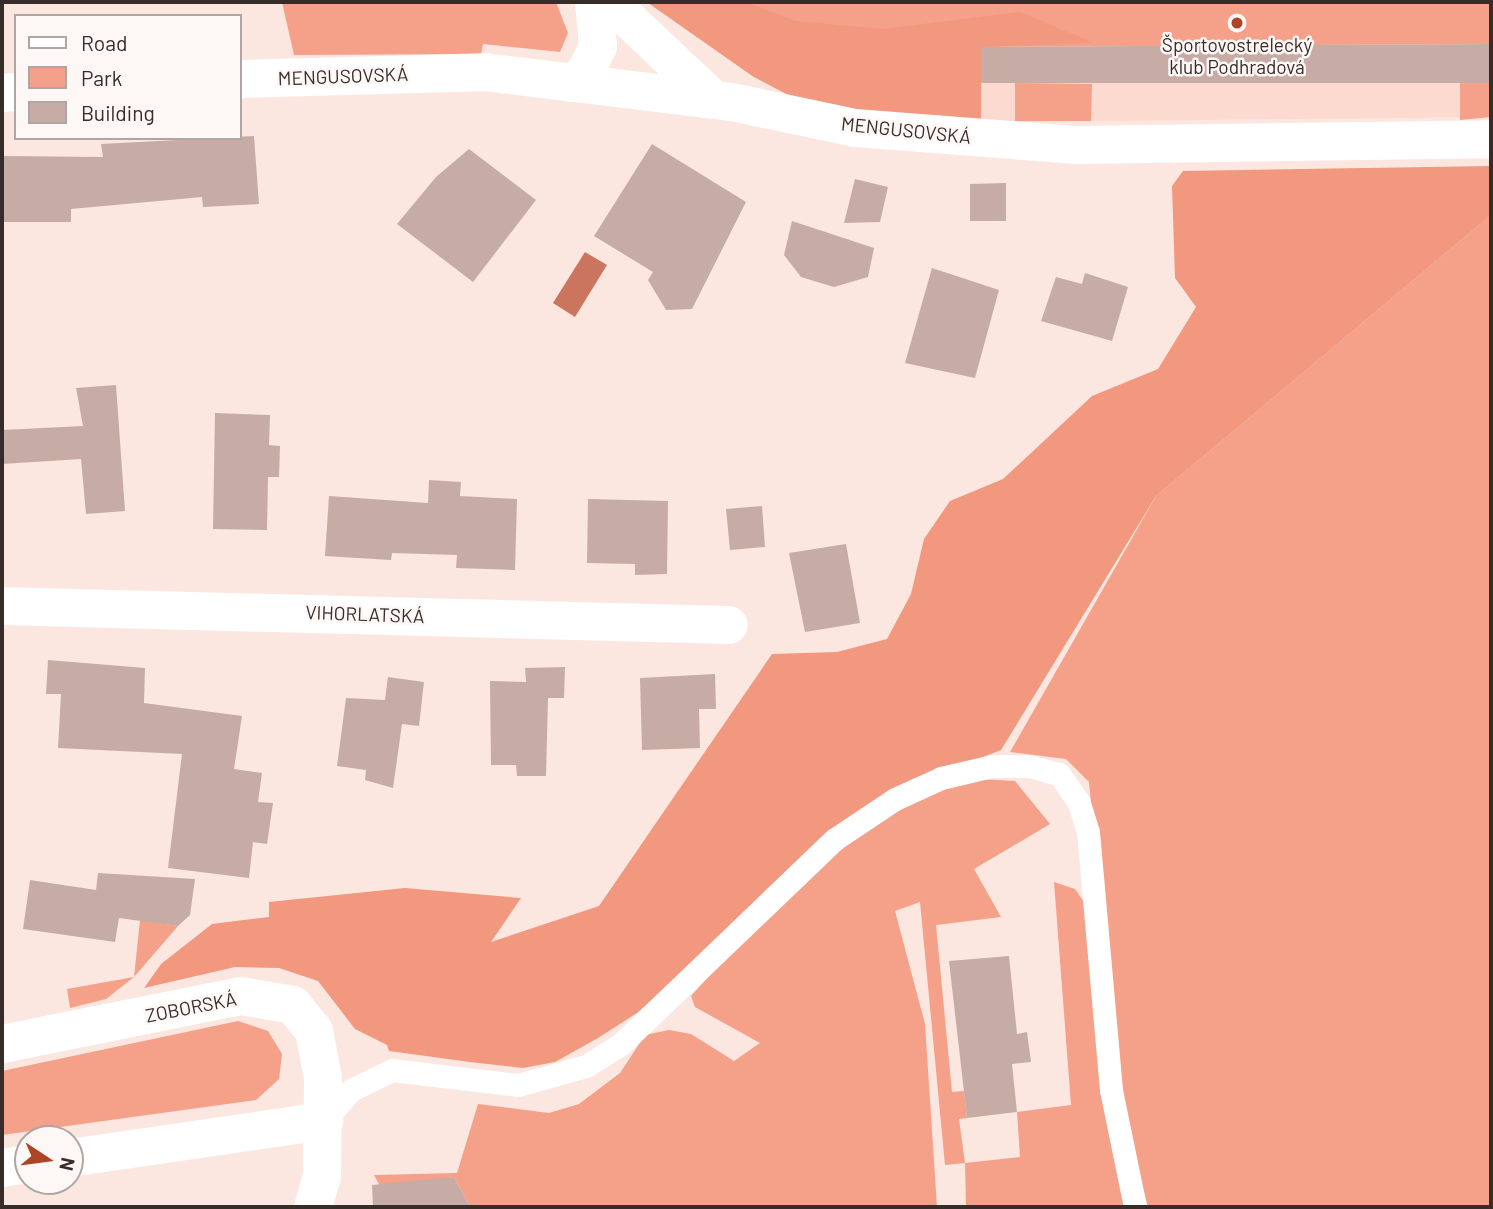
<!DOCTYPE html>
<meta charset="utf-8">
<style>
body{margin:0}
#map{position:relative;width:1493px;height:1209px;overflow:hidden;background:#fce6e0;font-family:Barlow,sans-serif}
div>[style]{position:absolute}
.built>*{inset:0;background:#fddad0}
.green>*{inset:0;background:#f5a088}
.forest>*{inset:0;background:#f2987f}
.water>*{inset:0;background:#cc755e}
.building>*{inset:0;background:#c6aca5}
.service>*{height:23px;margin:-11.5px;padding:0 11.5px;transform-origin:11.5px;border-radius:11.5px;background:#fff}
.minor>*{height:38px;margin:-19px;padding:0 19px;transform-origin:19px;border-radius:19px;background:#fff}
.dots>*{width:19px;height:19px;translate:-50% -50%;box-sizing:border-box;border:4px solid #fdf7f6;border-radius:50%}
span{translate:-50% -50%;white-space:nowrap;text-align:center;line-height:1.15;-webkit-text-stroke:5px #fdf7f6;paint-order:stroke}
.poi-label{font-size:19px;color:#362c29}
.street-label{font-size:19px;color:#362c29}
.frame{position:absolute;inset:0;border:4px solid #362c29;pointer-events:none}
.legend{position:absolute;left:14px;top:14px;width:228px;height:126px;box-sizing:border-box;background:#fdf7f6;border:2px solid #ada6a4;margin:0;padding:9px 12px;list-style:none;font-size:21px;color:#362c29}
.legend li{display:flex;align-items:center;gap:14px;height:35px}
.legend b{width:35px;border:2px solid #ada6a4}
.north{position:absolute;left:14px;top:1125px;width:70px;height:70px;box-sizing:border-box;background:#fdf7f6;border:2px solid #ada6a4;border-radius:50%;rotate:103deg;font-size:19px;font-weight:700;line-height:28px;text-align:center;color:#362c29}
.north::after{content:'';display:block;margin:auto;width:24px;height:32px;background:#ac4426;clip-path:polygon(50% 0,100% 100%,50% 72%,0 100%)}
</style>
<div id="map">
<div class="built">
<i style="clip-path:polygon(1491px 44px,1491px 117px,981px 122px,981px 47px)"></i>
</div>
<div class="green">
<i style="clip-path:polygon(282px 2px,556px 2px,568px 33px,560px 52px,483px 44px,481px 54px,294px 55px)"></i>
<i style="clip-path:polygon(647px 2px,1491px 2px,1491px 44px,981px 47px,754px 77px)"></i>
<i style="clip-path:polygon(1015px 83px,1092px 84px,1091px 121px,1015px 121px)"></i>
<i style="clip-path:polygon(1460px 83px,1491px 83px,1491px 117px,1460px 120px)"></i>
<i style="clip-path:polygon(1491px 215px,1491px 1207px,1148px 1207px,1118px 1092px,1089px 782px,1066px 759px,1010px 752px,1156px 496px)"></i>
<i style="clip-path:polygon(979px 779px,1015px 781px,1050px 824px,974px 869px,1001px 917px,936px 925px,952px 1092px,964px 1091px,967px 1118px,959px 1119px,965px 1163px,1020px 1157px,1017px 1112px,1071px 1105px,1054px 882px,1075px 889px,1084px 902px,1129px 1207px,966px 1207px,965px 1163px,945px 1165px,920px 902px,895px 911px,925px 1024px,937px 1207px,470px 1207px,454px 1177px,381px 1188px,374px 1175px,457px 1173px,478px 1104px,549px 1113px,579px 1104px,620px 1073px,645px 1035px,669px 1030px,691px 1034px,734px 1061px,760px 1043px,695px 1007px,691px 996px,762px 918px,843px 844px,907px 801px)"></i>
<i style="clip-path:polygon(140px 920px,178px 926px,134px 977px,106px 999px,70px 1008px,67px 989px,134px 977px)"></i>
<i style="clip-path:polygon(238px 1021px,268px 1031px,282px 1054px,279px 1079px,256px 1100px,2px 1135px,2px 1071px)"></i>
</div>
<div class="forest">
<i style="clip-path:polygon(647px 2px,745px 2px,796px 21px,882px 29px,1020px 12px,1094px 43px,981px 47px,981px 122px,859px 116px,794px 98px,754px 77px)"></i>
<i style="clip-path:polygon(1491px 166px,1491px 215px,1156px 496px,1001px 750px,894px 792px,637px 1013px,598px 1038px,555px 1062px,523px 1068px,470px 1062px,389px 1051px,387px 1045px,355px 1029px,318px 981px,279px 968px,235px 967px,144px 988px,161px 964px,212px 924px,269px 917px,269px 902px,405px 888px,521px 898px,491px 942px,599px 906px,772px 654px,837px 652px,887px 639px,911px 594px,924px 539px,950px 501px,1003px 479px,1092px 396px,1158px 369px,1196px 307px,1175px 278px,1172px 186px,1183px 171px)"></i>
</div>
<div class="water">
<i style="clip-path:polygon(585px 252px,607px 265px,575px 317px,553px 303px)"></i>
</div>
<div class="building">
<i style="clip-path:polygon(1491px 44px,1491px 83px,981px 83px,981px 47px)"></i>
<i style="clip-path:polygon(254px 136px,259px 204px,203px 207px,202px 197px,71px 209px,71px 222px,2px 222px,2px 156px,103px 157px,101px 144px)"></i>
<i style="clip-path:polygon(652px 144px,746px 202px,692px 309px,666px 310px,648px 280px,653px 272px,594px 236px)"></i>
<i style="clip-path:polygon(469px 149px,536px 200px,473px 282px,397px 224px,436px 177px)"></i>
<i style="clip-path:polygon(855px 179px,888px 187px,880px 222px,844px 223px)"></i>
<i style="clip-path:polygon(1006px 183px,1006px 221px,970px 221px,970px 184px)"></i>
<i style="clip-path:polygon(792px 221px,874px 248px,868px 277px,834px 287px,801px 277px,784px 255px)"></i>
<i style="clip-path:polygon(932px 268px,999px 290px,975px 378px,905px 363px)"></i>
<i style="clip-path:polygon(1085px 273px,1128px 287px,1112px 341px,1041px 321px,1056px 277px,1082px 284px)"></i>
<i style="clip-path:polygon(116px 385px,125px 511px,86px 514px,81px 459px,2px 464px,2px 430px,83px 426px,76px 388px)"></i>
<i style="clip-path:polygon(215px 413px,270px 415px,269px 445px,280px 446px,279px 477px,268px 477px,267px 530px,213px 529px)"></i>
<i style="clip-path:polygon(429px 480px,461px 482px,460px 496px,517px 499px,515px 570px,456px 568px,457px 555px,392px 553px,391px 560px,325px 556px,329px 496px,428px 503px)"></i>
<i style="clip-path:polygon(588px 499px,668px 501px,667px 574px,635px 575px,635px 564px,587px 563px)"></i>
<i style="clip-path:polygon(762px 506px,765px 547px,730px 550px,726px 509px)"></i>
<i style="clip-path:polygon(846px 544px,860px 623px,805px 632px,789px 553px)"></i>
<i style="clip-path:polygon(48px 660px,145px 668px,144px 703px,242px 716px,234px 769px,262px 773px,258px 802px,273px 803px,267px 844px,253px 842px,249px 878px,168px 868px,182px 754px,58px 748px,61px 694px,46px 694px)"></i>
<i style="clip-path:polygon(565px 667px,564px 698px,548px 698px,546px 776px,517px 776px,516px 765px,491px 765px,490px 681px,526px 682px,525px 668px)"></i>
<i style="clip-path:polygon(715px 674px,716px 709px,699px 709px,700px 748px,642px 750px,640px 678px)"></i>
<i style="clip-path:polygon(388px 677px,424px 682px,419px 726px,402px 724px,393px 788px,365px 780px,366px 770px,337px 766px,346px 698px,385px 700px)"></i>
<i style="clip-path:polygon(98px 873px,195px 879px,190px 915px,178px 926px,119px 918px,115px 942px,23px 929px,30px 880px,96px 890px)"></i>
<i style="clip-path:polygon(1009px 956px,1017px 1034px,1027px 1032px,1031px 1062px,1012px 1064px,1017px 1112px,967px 1118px,949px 961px)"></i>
<i style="clip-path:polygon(454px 1177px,470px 1207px,373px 1207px,372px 1185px)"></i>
</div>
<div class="service">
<i style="left:324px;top:1121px;width:41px;rotate:-48.9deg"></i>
<i style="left:351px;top:1090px;width:46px;rotate:-26deg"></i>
<i style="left:392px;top:1070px;width:127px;rotate:6.8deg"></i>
<i style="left:518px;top:1085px;width:71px;rotate:-15.6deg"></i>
<i style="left:586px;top:1066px;width:41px;rotate:-32.2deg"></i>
<i style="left:621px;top:1044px;width:296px;rotate:-43.8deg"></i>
<i style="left:835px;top:839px;width:72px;rotate:-33.7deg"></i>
<i style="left:895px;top:799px;width:51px;rotate:-24.5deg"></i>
<i style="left:941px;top:778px;width:52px;rotate:-13.2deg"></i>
<i style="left:992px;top:766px;width:37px"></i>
<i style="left:1029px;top:766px;width:31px;rotate:15deg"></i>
<i style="left:1059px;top:774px;width:35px;rotate:55deg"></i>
<i style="left:1079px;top:803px;width:30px;rotate:73deg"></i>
<i style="left:1088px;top:832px;width:259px;rotate:84.9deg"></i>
<i style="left:1111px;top:1090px;width:119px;rotate:78.4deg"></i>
</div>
<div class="minor">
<i style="left:610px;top:2px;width:143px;rotate:43.3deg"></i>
<i style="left:240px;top:79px;width:244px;rotate:-1.6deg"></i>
<i style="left:484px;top:72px;width:250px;rotate:6.9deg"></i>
<i style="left:732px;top:102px;width:126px;rotate:11.9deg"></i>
<i style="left:855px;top:128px;width:223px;rotate:4.4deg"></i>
<i style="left:1077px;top:145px;width:414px;rotate:-0.8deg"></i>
<i style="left:572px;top:83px;width:16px;rotate:-38deg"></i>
<i style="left:585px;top:73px;width:30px;rotate:-64deg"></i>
<i style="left:598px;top:46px;width:44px;rotate:-95.2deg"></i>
<i style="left:2px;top:93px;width:14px;rotate:-4deg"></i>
<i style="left:2px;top:606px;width:727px;rotate:1.5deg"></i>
<i style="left:2px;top:1044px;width:244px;rotate:-11.4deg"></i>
<i style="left:241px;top:996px;width:53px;rotate:9.8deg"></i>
<i style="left:293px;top:1005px;width:33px;rotate:51deg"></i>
<i style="left:314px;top:1031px;width:48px;rotate:79.2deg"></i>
<i style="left:323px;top:1078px;width:98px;rotate:90.6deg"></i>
<i style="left:322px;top:1176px;width:32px;rotate:106deg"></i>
<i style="left:70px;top:1158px;width:257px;rotate:-8.3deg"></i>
<i style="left:2px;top:1168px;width:26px;rotate:-9deg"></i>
</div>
<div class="dots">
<i style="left:1237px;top:23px;background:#ac4426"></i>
</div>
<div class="poi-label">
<span style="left:1237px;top:56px">Športovostrelecký<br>klub Podhradová</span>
</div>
<div class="street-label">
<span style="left:343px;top:76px;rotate:-2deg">MENGUSOVSKÁ</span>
<span style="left:906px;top:130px;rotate:6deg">MENGUSOVSKÁ</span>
<span style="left:365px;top:614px;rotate:2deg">VIHORLATSKÁ</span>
<span style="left:191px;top:1007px;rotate:-11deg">ZOBORSKÁ</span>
</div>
<div class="frame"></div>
<ul class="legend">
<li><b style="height:9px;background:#fff"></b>Road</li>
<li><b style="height:19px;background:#f5a088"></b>Park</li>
<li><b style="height:19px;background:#c6aca5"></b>Building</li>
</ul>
<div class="north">N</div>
</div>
